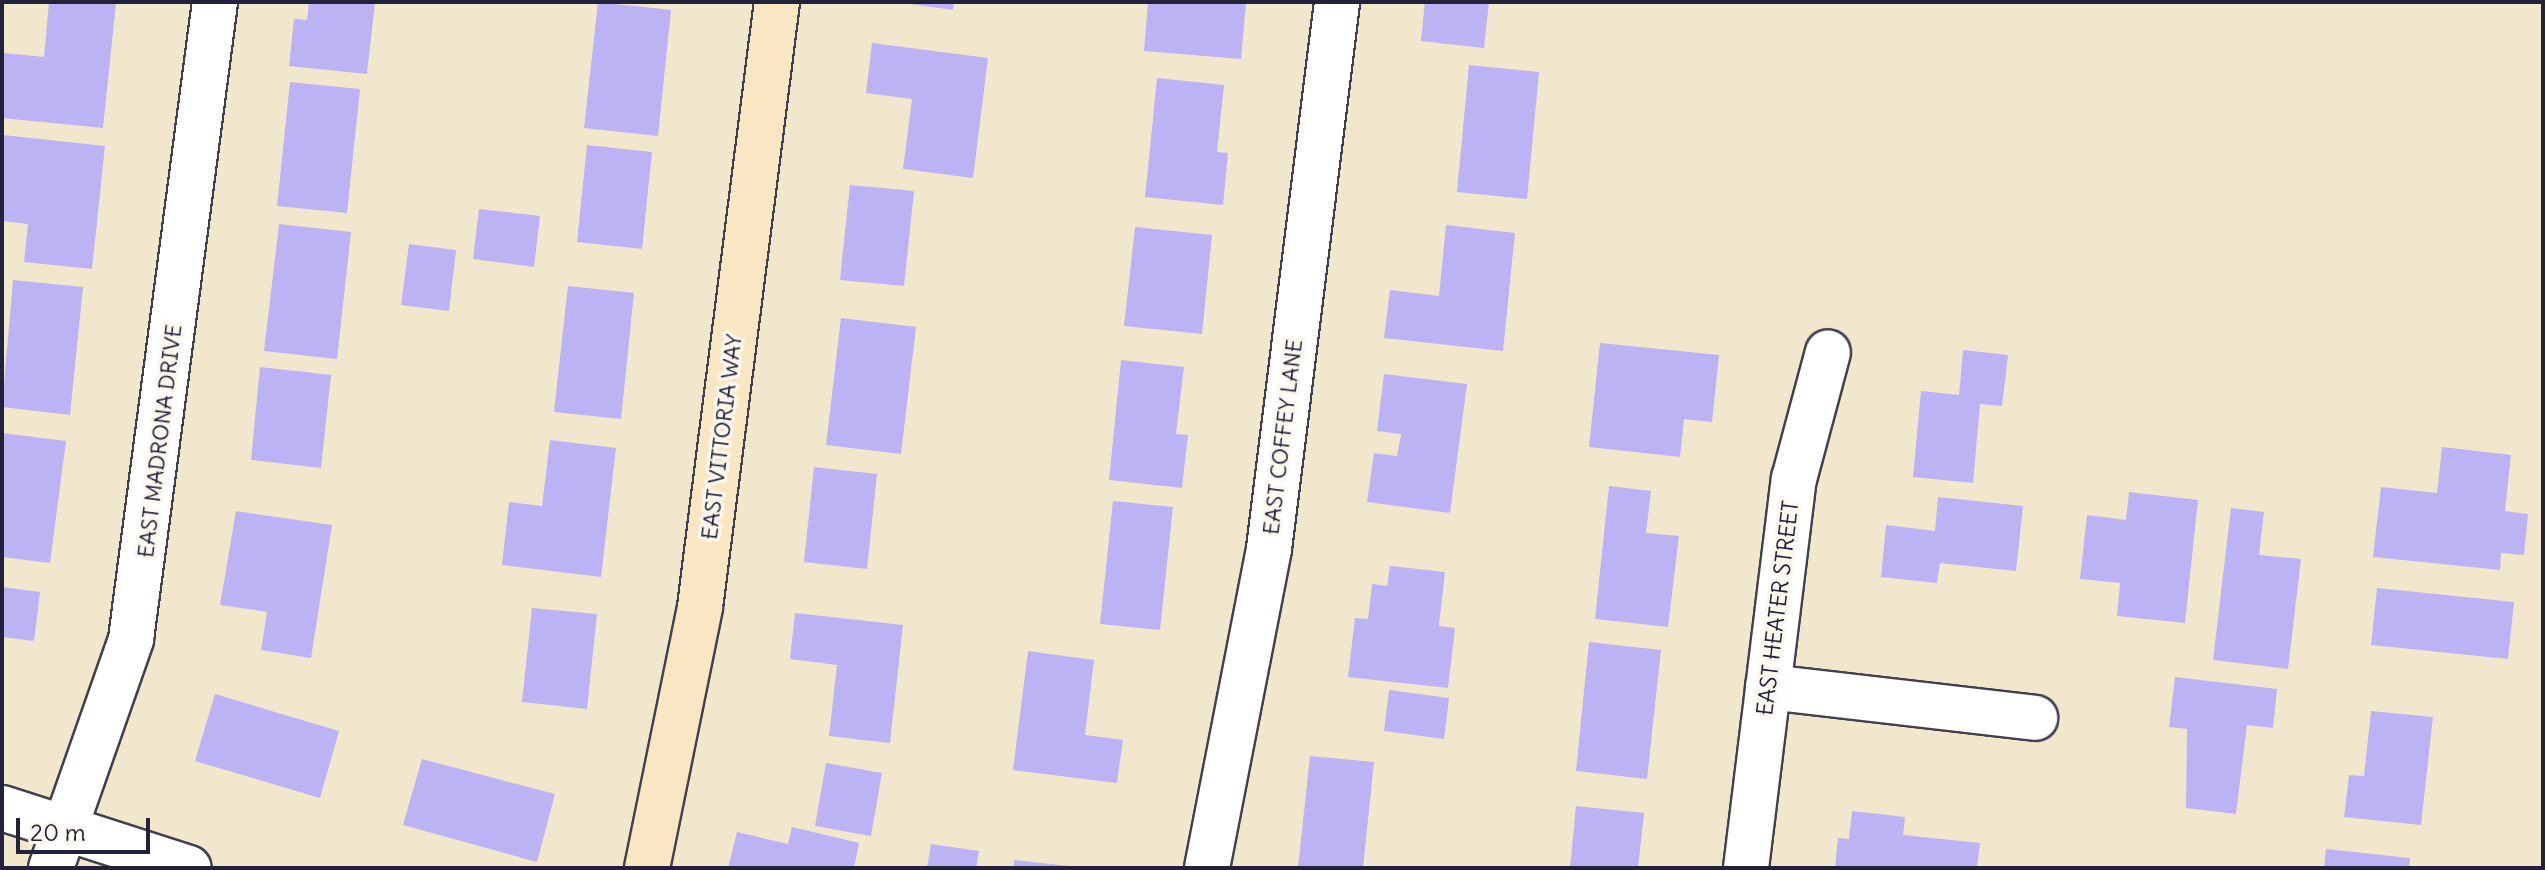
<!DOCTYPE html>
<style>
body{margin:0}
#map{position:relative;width:2545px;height:870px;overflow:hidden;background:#f1e7cd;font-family:Delius,sans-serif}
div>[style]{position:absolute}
.building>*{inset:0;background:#bcb3f5}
.roads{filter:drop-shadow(2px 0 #414051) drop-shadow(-2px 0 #414051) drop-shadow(0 2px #414051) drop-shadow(0 -2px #414051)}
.street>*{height:44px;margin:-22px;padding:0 22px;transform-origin:22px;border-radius:22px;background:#fff}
.secondary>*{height:44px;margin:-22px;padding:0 22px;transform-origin:22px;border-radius:22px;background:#f9e7c3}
span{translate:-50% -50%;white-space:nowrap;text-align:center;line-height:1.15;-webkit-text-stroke:7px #fbf7ec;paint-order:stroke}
.street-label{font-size:22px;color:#22223b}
.frame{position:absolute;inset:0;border:4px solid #22223b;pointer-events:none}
.scale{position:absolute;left:16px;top:818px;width:134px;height:36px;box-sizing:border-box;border:4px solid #22223b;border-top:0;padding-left:10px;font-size:24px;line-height:28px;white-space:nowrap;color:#22223b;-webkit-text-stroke:6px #fbf7ec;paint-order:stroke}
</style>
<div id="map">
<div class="building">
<i style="clip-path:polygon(49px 2px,116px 3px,103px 128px,2px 118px,4px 53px,44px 57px)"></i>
<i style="clip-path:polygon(309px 2px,375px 2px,367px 74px,289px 66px,294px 19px,307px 20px)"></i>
<i style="clip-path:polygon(598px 2px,671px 10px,658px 136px,584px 128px)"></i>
<i style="clip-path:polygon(896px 2px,954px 2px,953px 10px)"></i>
<i style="clip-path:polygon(1148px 2px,1246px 2px,1241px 59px,1144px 51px)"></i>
<i style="clip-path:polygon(1425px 2px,1489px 2px,1484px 48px,1421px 41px)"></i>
<i style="clip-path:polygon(872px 43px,988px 58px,973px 178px,903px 169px,912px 99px,866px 93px)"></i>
<i style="clip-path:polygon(1469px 65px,1539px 72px,1527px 199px,1457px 192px)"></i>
<i style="clip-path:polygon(1157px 78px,1224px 85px,1217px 152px,1228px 153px,1223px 205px,1145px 197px)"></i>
<i style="clip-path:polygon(290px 82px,360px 89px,347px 213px,277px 206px)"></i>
<i style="clip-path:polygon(3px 135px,105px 146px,92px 269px,24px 262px,28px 224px,2px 221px)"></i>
<i style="clip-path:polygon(587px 145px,652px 152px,642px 249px,577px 242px)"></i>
<i style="clip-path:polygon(850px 185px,914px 191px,904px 286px,840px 280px)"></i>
<i style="clip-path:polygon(479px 209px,540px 216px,534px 267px,473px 259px)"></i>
<i style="clip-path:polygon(279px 224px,351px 232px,337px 359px,264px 351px)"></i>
<i style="clip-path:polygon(1446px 225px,1515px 233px,1503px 351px,1384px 338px,1390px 290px,1439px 296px)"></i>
<i style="clip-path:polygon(1135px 227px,1212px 235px,1202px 334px,1124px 326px)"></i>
<i style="clip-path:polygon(409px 244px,456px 250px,449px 311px,401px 305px)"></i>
<i style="clip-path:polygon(13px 280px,83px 287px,70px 415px,2px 407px)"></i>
<i style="clip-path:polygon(568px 286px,634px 293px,621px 419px,554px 412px)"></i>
<i style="clip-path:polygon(841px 318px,916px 327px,901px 454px,826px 445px)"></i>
<i style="clip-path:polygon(1600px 343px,1719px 355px,1712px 422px,1684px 419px,1680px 457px,1589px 447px)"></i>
<i style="clip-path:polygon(1963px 350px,2008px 355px,2002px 406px,1980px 404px,1973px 483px,1913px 477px,1921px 391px,1959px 395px)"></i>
<i style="clip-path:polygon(1121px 360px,1184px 367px,1176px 434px,1188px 435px,1182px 488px,1109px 480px)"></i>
<i style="clip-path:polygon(260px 367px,331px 375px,321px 468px,251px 460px)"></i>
<i style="clip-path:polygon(1384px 374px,1467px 384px,1450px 513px,1367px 502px,1374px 453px,1397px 456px,1401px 434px,1377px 431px)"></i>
<i style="clip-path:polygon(2px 433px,66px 441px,50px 563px,2px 557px)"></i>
<i style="clip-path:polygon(550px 440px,616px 448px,601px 577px,502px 565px,509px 502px,542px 506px)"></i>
<i style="clip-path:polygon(2442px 447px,2511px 455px,2505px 511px,2528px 514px,2524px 555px,2501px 553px,2500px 570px,2373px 557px,2381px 487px,2437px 493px)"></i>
<i style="clip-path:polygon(814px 467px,877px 474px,867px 569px,804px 562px)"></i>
<i style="clip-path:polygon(1609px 486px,1651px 491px,1646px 533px,1679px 536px,1668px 627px,1595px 619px)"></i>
<i style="clip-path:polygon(2129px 492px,2198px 500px,2185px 623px,2117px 616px,2120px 583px,2080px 579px,2087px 515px,2126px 520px)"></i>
<i style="clip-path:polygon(1938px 497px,2023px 506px,2016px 571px,1940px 563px,1937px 583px,1881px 577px,1886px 525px,1935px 531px)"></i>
<i style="clip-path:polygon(1113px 501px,1173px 507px,1160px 630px,1100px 624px)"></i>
<i style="clip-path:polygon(2231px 508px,2264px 512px,2259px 555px,2301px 559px,2288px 669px,2213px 660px)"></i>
<i style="clip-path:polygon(236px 511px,332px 525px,311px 658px,261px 650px,267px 612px,220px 605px)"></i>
<i style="clip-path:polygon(1390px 566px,1445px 572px,1439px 626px,1455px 628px,1448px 688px,1348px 677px,1355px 618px,1368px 619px,1372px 584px,1387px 586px)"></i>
<i style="clip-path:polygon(2px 587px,40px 592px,34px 641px,2px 637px)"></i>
<i style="clip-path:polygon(2377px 588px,2514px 602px,2508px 659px,2371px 645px)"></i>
<i style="clip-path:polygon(532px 608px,597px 614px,587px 709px,522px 702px)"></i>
<i style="clip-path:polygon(795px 613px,903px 625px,890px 743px,829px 736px,837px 665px,790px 659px)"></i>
<i style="clip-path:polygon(1589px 642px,1661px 650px,1647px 779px,1576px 771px)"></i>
<i style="clip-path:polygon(1028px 651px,1094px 660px,1085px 735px,1123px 740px,1117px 783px,1013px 770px)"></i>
<i style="clip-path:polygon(2175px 677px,2277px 689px,2273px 728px,2247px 725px,2236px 814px,2186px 808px,2187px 729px,2169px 727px)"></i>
<i style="clip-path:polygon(1389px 690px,1449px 698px,1444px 739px,1384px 731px)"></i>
<i style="clip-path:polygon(215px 694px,339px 731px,320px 798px,195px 761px)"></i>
<i style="clip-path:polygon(2371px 711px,2433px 717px,2421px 825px,2344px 817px,2349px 775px,2364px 776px)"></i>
<i style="clip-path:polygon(1310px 756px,1374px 762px,1363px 868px,1298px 868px)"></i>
<i style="clip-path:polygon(422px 759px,555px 794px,537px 862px,403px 825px)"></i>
<i style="clip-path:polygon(826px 763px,882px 773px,871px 836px,815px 826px)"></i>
<i style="clip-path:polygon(1576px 806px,1644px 813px,1638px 868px,1570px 868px)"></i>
<i style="clip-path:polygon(1852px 811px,1905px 817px,1903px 835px,1980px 843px,1977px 868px,1835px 868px,1838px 838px,1849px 839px)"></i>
<i style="clip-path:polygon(792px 827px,859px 843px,854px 868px,728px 868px,737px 832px,788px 844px)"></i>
<i style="clip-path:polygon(931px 844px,979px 851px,976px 868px,927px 868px)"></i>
<i style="clip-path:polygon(2326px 849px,2410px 858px,2409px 868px,2324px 868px)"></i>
<i style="clip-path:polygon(1014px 860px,1070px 866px,1070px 868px,1014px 868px)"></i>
</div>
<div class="roads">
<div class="street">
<i style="left:1768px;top:687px;width:269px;rotate:6.6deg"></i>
<i style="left:2px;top:808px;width:196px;rotate:17.8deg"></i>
<i style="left:51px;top:868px;width:243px;rotate:-70.7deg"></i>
<i style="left:131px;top:639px;width:643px;rotate:-82.49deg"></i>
<i style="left:1207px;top:868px;width:325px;rotate:-79deg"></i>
<i style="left:1269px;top:549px;width:551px;rotate:-82.91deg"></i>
<i style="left:1746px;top:868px;width:392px;rotate:-83deg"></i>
<i style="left:1794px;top:479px;width:131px;rotate:-75deg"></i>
</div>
<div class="secondary">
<i style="left:647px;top:868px;width:266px;rotate:-78.5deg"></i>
<i style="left:700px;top:607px;width:610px;rotate:-82.75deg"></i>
</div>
</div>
<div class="street-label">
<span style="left:722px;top:437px;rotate:-83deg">EAST VITTORIA WAY</span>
<span style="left:1283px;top:437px;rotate:-83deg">EAST COFFEY LANE</span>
<span style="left:160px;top:441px;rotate:-83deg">EAST MADRONA DRIVE</span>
<span style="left:1778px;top:608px;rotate:-83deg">EAST HEATER STREET</span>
</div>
<div class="frame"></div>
<div class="scale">20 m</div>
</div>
